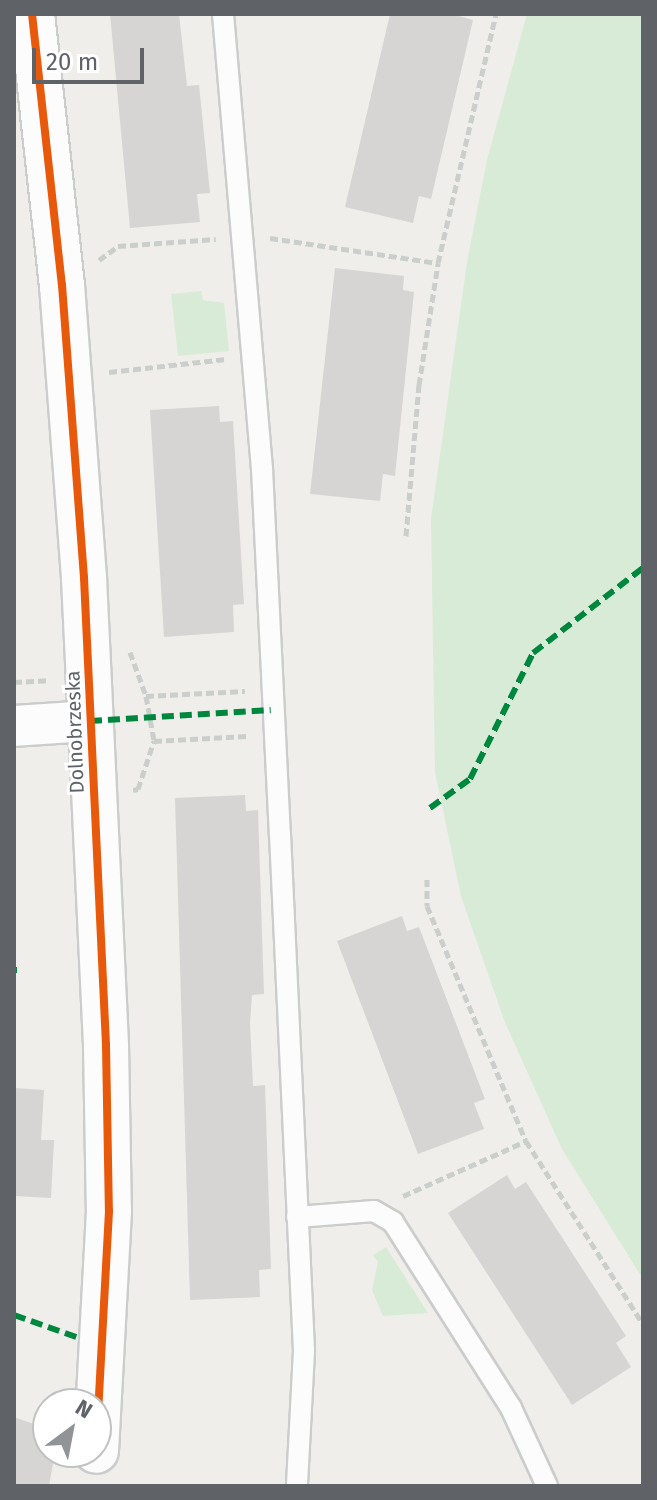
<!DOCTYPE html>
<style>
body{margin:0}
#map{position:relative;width:657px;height:1500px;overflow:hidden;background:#efeeea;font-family:"Fira Sans",sans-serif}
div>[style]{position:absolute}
.green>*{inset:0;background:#d8ebd6}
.building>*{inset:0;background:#d6d5d3}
.path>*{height:5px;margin-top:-2.5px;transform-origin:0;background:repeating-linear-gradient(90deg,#cacfcc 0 8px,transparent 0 12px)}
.roads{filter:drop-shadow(2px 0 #cbcccc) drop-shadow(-2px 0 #cbcccc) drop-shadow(0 2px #cbcccc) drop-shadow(0 -2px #cbcccc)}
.service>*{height:20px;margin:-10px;padding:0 10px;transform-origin:10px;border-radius:10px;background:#fdfcfc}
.minor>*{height:40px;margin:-20px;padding:0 20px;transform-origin:20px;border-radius:20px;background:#fdfcfc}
.tertiary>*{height:44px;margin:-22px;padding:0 22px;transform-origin:22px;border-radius:22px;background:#fdfcfc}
.quiet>*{height:6px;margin-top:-3px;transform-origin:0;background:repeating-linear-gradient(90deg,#00873e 0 12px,transparent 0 18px)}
.cycleway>*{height:8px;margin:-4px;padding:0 4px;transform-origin:4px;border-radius:4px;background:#e8590c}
span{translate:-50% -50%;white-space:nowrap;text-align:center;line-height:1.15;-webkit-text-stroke:6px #fff;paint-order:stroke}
.street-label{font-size:20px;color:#5f6368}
.frame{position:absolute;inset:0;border:16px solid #5f6368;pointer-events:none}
.north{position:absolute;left:32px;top:1388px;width:80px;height:80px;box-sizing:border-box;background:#fff;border:2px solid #bfc1c3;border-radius:50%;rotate:32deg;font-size:22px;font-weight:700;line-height:32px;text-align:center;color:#5f6368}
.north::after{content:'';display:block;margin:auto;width:28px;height:36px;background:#919496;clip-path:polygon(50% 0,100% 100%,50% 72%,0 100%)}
.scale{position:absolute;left:32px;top:48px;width:112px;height:36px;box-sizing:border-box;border:4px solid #5f6368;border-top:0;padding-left:10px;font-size:24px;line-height:28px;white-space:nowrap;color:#5f6368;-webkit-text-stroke:6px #fff;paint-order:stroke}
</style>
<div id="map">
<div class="green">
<i style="clip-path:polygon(527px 14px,643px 14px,643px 1279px,562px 1149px,504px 1020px,461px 896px,435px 772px,431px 519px,467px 262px,487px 160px)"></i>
<i style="clip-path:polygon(201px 291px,203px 300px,224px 303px,229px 351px,178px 356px,171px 294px)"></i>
<i style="clip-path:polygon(386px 1247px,428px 1313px,383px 1316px,372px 1290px,378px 1262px,373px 1255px)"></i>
</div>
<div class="building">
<i style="clip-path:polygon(110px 14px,179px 14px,187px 86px,199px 85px,210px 193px,197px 194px,200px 222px,130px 228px)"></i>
<i style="clip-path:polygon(390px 14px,451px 14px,473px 20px,431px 199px,419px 196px,413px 223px,345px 207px)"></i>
<i style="clip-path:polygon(335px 268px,404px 276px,403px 290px,414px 292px,395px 476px,383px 474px,380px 501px,310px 494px)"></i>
<i style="clip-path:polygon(219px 406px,220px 422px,233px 421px,244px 604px,233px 605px,234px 632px,164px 637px,150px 410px)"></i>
<i style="clip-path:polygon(245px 795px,246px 811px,258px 810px,264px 994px,252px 995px,250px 1023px,253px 1086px,265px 1085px,271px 1269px,259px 1270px,260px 1297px,190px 1300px,175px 798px)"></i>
<i style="clip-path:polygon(402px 916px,407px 931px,419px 927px,485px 1099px,474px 1103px,484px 1129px,418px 1154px,337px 941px)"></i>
<i style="clip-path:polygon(14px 1088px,44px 1090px,41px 1140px,54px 1140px,51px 1198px,14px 1196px)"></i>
<i style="clip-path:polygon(507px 1175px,515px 1189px,526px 1182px,626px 1336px,616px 1343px,631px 1367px,572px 1405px,448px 1213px)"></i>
<i style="clip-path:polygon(14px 1417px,48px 1429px,48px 1452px,55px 1452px,49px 1486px,14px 1486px)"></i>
</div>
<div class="path">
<i style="left:270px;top:238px;width:170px;rotate:8.5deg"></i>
<i style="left:99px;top:260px;width:24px;rotate:-36deg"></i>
<i style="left:118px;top:246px;width:98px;rotate:-4.1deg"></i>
<i style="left:109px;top:372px;width:118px;rotate:-6.3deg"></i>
<i style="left:406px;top:536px;width:152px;rotate:-85.1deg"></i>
<i style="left:419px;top:385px;width:123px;rotate:-81.1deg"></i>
<i style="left:438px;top:263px;width:256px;rotate:-76.9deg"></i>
<i style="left:130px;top:652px;width:47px;rotate:70deg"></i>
<i style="left:146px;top:696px;width:46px;rotate:79.9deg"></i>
<i style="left:14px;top:682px;width:35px;rotate:-3deg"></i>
<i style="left:146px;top:696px;width:99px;rotate:-2.9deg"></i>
<i style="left:133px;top:790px;width:5px;rotate:-11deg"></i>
<i style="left:138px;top:789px;width:51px;rotate:-71.6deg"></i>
<i style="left:154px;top:741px;width:93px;rotate:-3.1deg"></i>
<i style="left:427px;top:879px;width:27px;rotate:90deg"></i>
<i style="left:427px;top:906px;width:255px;rotate:67.2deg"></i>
<i style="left:526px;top:1141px;width:217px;rotate:57.4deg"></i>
<i style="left:403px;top:1196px;width:135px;rotate:-24.1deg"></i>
</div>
<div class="roads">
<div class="service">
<i style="left:223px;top:14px;width:457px;rotate:85.1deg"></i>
<i style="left:262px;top:469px;width:365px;rotate:87.2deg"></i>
<i style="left:280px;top:834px;width:518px;rotate:87.34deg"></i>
<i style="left:304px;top:1351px;width:135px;rotate:93deg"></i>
<i style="left:297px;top:1217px;width:77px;rotate:-4.5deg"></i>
<i style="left:374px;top:1211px;width:22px;rotate:30deg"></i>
<i style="left:393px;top:1222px;width:220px;rotate:57.6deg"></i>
<i style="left:511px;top:1408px;width:86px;rotate:65.2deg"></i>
</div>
<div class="minor">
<i style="left:14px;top:726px;width:76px;rotate:-3.8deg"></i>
</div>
<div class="tertiary">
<i style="left:32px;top:14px;width:273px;rotate:83.7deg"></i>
<i style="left:62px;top:285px;width:294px;rotate:85.7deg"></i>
<i style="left:84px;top:578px;width:468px;rotate:87.3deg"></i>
<i style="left:106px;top:1045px;width:166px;rotate:89deg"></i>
<i style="left:109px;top:1211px;width:240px;rotate:93.1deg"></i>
</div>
</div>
<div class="quiet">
<i style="left:90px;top:721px;width:181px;rotate:-3.5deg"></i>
<i style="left:430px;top:808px;width:49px;rotate:-35.9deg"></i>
<i style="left:470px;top:779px;width:141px;rotate:-63.4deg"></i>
<i style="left:533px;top:653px;width:139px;rotate:-37.7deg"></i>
<i style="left:14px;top:970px;width:3px"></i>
<i style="left:14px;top:1315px;width:69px;rotate:19.5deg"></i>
</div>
<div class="cycleway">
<i style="left:32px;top:14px;width:273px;rotate:83.7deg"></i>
<i style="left:62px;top:285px;width:294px;rotate:85.7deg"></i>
<i style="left:84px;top:578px;width:468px;rotate:87.3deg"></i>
<i style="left:106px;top:1045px;width:166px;rotate:89deg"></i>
<i style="left:109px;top:1211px;width:240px;rotate:93.1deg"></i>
</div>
<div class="street-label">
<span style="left:75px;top:732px;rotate:-92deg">Dolnobrzeska</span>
</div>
<div class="frame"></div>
<div class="north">N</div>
<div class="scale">20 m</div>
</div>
